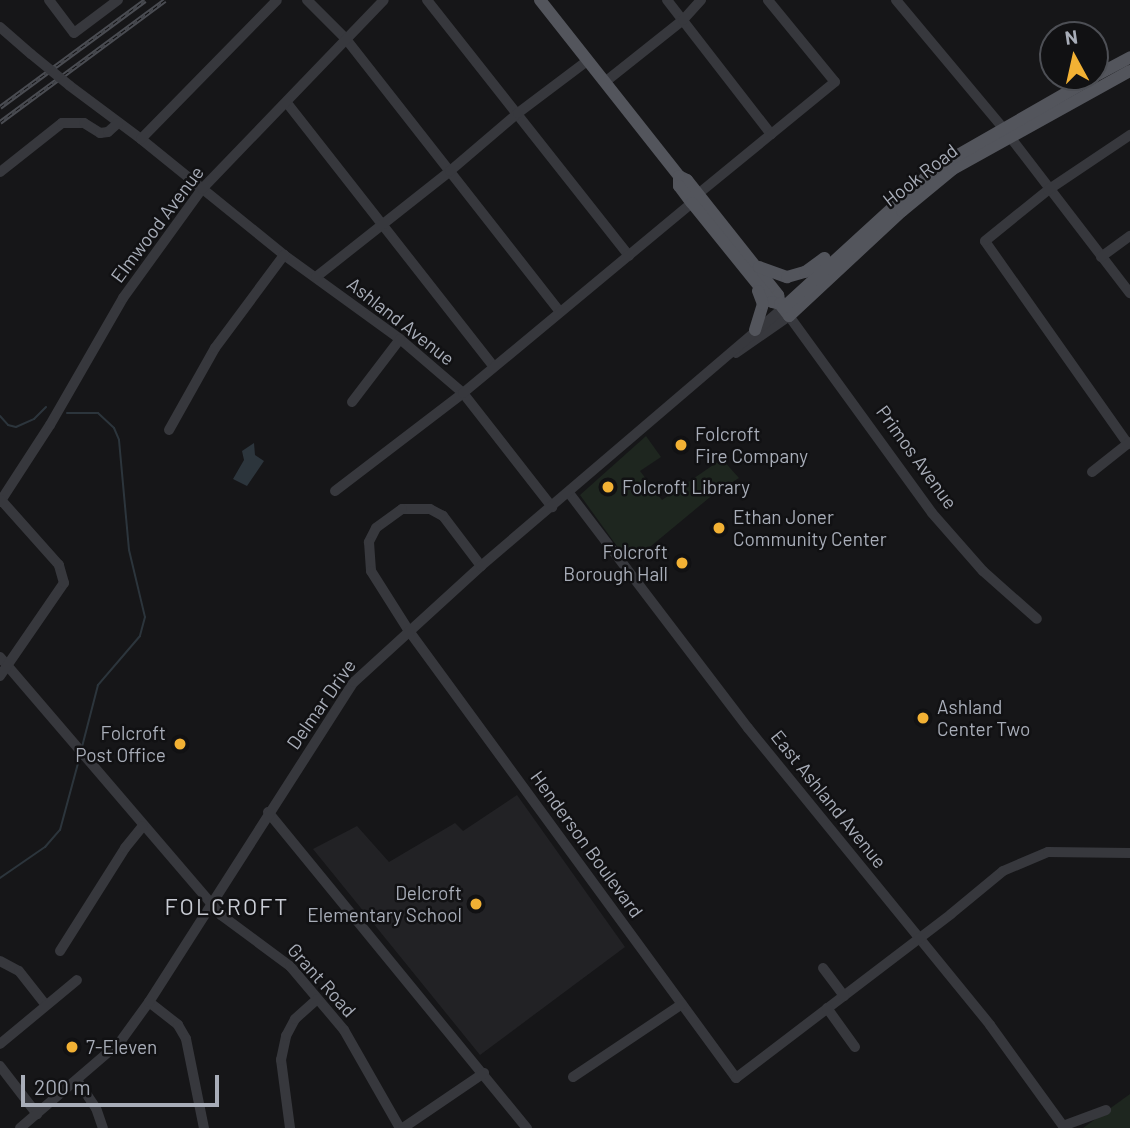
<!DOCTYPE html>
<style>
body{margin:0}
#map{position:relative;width:1130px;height:1128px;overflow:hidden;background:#161618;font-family:Barlow,sans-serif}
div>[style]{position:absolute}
.built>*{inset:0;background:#222225}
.green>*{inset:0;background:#1e261f}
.water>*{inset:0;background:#2c353c}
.stream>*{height:2px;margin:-1px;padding:0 1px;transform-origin:1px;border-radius:1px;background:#2c353c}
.minor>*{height:10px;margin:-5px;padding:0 5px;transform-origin:5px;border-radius:5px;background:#37383d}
.major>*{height:12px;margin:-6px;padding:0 6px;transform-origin:6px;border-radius:6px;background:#53555c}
.rail>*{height:4.5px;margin-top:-2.25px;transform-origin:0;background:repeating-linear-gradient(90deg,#111113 0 5px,#4a4c52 0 10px);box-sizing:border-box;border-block:2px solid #4a4c52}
.minor-bridge>*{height:10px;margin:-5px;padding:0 5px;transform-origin:5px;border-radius:5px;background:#37383d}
.dots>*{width:19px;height:19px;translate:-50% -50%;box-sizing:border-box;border:4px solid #111113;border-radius:50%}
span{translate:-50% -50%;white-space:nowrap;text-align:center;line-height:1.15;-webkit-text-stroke:5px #111113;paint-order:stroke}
.street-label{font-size:19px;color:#a8adb8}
.poi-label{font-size:19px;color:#a8adb8}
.left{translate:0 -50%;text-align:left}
.right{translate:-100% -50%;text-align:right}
.quarter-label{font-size:23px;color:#c9ccd4;letter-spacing:2px}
.north{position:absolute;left:1039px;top:21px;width:70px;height:70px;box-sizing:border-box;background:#111113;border:2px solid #4d4f55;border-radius:50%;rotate:352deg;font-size:19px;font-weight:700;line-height:28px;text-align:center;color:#a8adb8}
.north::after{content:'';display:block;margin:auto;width:24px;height:32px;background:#f2b134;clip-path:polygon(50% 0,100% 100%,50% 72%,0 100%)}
.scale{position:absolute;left:21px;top:1075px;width:198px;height:32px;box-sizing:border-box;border:4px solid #a8adb8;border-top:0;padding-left:9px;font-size:21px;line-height:24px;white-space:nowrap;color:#a8adb8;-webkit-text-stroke:5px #111113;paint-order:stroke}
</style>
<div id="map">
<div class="built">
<i style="clip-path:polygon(517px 795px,625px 947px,480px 1055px,313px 849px,357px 826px,389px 862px,455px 823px,463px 831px)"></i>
</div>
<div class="green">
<i style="clip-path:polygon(646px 436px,661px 457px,640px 471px,662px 500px,722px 459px,739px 478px,715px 493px,633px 561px,624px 556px,580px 495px)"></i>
<i style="clip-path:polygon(1130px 1094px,1130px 1128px,1083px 1128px)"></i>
</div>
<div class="water">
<i style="clip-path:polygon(254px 443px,255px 455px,264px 461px,247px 486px,233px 479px,244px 460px,242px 451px)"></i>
</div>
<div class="stream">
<i style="left:67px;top:413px;width:31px"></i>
<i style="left:98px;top:413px;width:22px;rotate:43deg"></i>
<i style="left:114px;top:428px;width:13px;rotate:67deg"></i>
<i style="left:119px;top:440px;width:110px;rotate:84.8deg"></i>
<i style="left:129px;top:550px;width:69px;rotate:76.6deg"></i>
<i style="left:145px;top:617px;width:20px;rotate:105deg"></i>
<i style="left:140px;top:636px;width:65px;rotate:130.6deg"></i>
<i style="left:98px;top:685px;width:64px;rotate:104.5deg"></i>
<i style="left:0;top:416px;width:12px;rotate:48deg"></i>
<i style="left:8px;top:425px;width:8px;rotate:14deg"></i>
<i style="left:16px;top:427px;width:20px;rotate:-24deg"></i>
<i style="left:34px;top:419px;width:17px;rotate:-45deg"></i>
<i style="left:0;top:878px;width:55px;rotate:-34.6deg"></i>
<i style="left:45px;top:847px;width:23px;rotate:-49deg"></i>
<i style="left:60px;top:830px;width:77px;rotate:-74.9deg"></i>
</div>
<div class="minor">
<i style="left:49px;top:0;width:41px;rotate:52.9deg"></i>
<i style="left:74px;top:33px;width:55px;rotate:-36.9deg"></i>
<i style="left:307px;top:0;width:55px;rotate:45deg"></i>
<i style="left:346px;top:39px;width:345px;rotate:51.9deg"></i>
<i style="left:427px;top:0;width:326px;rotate:51.7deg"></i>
<i style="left:667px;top:0;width:170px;rotate:52.2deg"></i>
<i style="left:896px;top:0;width:168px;rotate:50.1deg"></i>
<i style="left:1004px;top:129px;width:207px;rotate:52.5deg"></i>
<i style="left:0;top:27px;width:41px;rotate:41.1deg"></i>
<i style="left:605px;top:82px;width:100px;rotate:-38.5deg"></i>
<i style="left:683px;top:20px;width:27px;rotate:-48deg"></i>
<i style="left:70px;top:86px;width:89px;rotate:36.7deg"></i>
<i style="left:141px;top:139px;width:184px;rotate:39deg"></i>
<i style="left:284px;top:255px;width:143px;rotate:35.9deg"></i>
<i style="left:400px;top:339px;width:83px;rotate:40.6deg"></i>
<i style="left:463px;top:393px;width:145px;rotate:52deg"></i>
<i style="left:287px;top:103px;width:335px;rotate:51.9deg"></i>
<i style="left:141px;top:139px;width:194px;rotate:-45.6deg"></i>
<i style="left:0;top:172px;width:79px;rotate:-38.3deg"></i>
<i style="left:62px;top:123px;width:22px"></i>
<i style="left:84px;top:123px;width:19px;rotate:32deg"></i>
<i style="left:100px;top:133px;width:8px;rotate:-7deg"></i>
<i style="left:108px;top:132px;width:13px;rotate:-42deg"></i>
<i style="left:698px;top:194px;width:177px;rotate:-39.3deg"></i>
<i style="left:835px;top:82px;width:106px;rotate:-129.3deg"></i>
<i style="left:1101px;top:257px;width:36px;rotate:-36deg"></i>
<i style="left:316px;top:277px;width:171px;rotate:-38.3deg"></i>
<i style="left:450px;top:171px;width:89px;rotate:-40.5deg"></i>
<i style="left:518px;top:113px;width:86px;rotate:-37deg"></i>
<i style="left:736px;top:353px;width:65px;rotate:-34.9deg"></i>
<i style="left:789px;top:316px;width:243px;rotate:54deg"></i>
<i style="left:932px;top:513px;width:77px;rotate:48.7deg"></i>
<i style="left:983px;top:571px;width:72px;rotate:41.6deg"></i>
<i style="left:352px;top:402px;width:79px;rotate:-52.7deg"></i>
<i style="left:169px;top:430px;width:94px;rotate:-60.7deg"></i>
<i style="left:215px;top:348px;width:116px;rotate:-53.4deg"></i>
<i style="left:1128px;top:444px;width:248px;rotate:-125.2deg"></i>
<i style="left:985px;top:241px;width:81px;rotate:-39deg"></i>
<i style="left:1048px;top:190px;width:99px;rotate:-33.9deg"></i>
<i style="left:1092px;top:472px;width:48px;rotate:-38.3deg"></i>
<i style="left:335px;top:491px;width:161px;rotate:-37.4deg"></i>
<i style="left:463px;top:393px;width:298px;rotate:-39.7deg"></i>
<i style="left:569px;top:493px;width:295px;rotate:52.7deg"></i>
<i style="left:748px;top:728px;width:383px;rotate:50.8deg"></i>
<i style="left:990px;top:1025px;width:125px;rotate:54.1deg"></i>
<i style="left:1063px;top:1126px;width:46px;rotate:-20.4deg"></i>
<i style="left:0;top:502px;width:92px;rotate:-57deg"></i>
<i style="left:50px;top:425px;width:146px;rotate:-60.1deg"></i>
<i style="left:123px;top:298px;width:135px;rotate:-54.1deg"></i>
<i style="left:202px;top:189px;width:262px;rotate:-46.1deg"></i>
<i style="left:481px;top:566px;width:63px;rotate:-127.2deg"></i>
<i style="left:443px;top:516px;width:15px;rotate:-152deg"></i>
<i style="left:430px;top:509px;width:28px;rotate:180deg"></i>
<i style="left:402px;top:509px;width:32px;rotate:144deg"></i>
<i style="left:376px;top:528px;width:16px;rotate:117deg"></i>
<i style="left:369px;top:542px;width:29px;rotate:86deg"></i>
<i style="left:371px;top:571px;width:71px;rotate:57.7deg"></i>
<i style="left:409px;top:631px;width:554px;rotate:53.81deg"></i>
<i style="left:736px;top:1078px;width:270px;rotate:-37.3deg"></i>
<i style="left:951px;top:914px;width:67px;rotate:-39.6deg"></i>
<i style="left:1003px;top:871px;width:49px;rotate:-22.9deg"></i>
<i style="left:1048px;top:852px;width:82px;rotate:0.7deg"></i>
<i style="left:0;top:657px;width:340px;rotate:49.4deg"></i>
<i style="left:221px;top:915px;width:86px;rotate:36.5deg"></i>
<i style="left:290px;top:966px;width:84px;rotate:49.8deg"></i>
<i style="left:344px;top:1030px;width:113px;rotate:60.3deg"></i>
<i style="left:0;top:676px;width:113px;rotate:-55.5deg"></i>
<i style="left:64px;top:583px;width:19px;rotate:-106deg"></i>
<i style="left:59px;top:565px;width:87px;rotate:-131.7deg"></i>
<i style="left:268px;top:812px;width:409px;rotate:50.7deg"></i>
<i style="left:60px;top:951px;width:122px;rotate:-57.7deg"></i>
<i style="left:125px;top:848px;width:28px;rotate:-51deg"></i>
<i style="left:0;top:961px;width:21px;rotate:28deg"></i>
<i style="left:19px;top:971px;width:42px;rotate:51.8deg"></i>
<i style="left:823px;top:968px;width:35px;rotate:53deg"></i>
<i style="left:149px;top:1002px;width:37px;rotate:38deg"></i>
<i style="left:178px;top:1025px;width:16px;rotate:60deg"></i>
<i style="left:186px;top:1039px;width:91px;rotate:78.6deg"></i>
<i style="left:827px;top:1008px;width:48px;rotate:54.3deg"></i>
<i style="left:0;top:1044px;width:100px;rotate:-39.7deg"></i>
<i style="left:0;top:1066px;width:61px;rotate:52.4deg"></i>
<i style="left:573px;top:1077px;width:131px;rotate:-33.8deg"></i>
<i style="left:77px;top:1080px;width:34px;rotate:56deg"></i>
<i style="left:96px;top:1108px;width:21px;rotate:71deg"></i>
<i style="left:20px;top:1128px;width:132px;rotate:-40.7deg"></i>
<i style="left:120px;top:1042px;width:49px;rotate:-54.1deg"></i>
<i style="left:149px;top:1002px;width:380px;rotate:-57.4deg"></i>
<i style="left:354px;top:682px;width:172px;rotate:-42.4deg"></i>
<i style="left:481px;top:566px;width:397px;rotate:-40.5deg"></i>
<i style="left:290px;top:1128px;width:69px;rotate:-97.5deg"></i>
<i style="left:281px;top:1060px;width:25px;rotate:-78deg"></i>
<i style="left:286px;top:1036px;width:19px;rotate:-62deg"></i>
<i style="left:295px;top:1019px;width:30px;rotate:-42deg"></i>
<i style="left:403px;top:1128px;width:98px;rotate:-34.2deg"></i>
</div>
<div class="major">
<i style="left:540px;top:0;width:224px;rotate:51.7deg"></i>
<i style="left:679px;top:176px;width:9px;rotate:27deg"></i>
<i style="left:687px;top:180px;width:147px;rotate:51.6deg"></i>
<i style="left:778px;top:295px;width:9px;rotate:77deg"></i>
<i style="left:1095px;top:76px;width:40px;rotate:-28deg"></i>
<i style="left:679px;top:176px;width:10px;rotate:90deg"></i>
<i style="left:679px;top:186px;width:21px;rotate:53deg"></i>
<i style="left:692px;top:203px;width:127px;rotate:51.1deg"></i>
<i style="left:772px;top:302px;width:8px;rotate:14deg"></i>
<i style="left:780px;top:304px;width:15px;rotate:53deg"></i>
<i style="left:789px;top:316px;width:154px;rotate:-42.9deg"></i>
<i style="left:902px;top:211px;width:66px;rotate:-39.5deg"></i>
<i style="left:953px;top:169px;width:202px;rotate:-29deg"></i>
<i style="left:759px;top:267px;width:30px;rotate:20deg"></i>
<i style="left:787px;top:277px;width:19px;rotate:-16deg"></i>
<i style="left:805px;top:272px;width:24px;rotate:-36deg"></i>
<i style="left:783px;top:308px;width:209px;rotate:-42.5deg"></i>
<i style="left:937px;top:167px;width:181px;rotate:-29.8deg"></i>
<i style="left:755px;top:330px;width:27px;rotate:-73deg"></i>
<i style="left:763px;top:304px;width:14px;rotate:-111deg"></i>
</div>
<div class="rail">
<i style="left:0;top:107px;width:180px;rotate:-36.4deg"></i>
<i style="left:0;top:122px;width:205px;rotate:-36.5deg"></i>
</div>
<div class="minor-bridge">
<i style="left:31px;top:54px;width:50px;rotate:39.4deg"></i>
</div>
<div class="dots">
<i style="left:681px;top:445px;background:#f2b134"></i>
<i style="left:608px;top:487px;background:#f2b134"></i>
<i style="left:719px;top:528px;background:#f2b134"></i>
<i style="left:682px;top:563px;background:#f2b134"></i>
<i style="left:923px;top:718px;background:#f2b134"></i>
<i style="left:180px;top:744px;background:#f2b134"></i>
<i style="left:476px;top:904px;background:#f2b134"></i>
<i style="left:72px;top:1047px;background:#f2b134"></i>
</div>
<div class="street-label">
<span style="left:920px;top:175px;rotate:-38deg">Hook Road</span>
<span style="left:157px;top:224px;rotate:-53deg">Elmwood Avenue</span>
<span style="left:401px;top:321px;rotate:38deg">Ashland Avenue</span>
<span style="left:917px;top:457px;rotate:54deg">Primos Avenue</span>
<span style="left:321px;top:704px;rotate:-55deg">Delmar Drive</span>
<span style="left:829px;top:799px;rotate:51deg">East Ashland Avenue</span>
<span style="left:587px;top:844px;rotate:54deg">Henderson Boulevard</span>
<span style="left:322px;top:980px;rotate:48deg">Grant Road</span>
</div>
<div class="poi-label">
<span class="left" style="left:695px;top:445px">Folcroft<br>Fire Company</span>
<span class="left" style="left:622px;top:487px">Folcroft Library</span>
<span class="left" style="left:733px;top:528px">Ethan Joner<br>Community Center</span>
<span class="right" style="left:668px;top:563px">Folcroft<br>Borough Hall</span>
<span class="left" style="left:937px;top:718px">Ashland<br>Center Two</span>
<span class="right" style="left:166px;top:744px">Folcroft<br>Post Office</span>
<span class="right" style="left:462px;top:904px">Delcroft<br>Elementary School</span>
<span class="left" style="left:86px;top:1047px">7-Eleven</span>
</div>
<div class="quarter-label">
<span style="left:227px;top:906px">FOLCROFT</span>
</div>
<div class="north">N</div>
<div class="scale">200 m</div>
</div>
